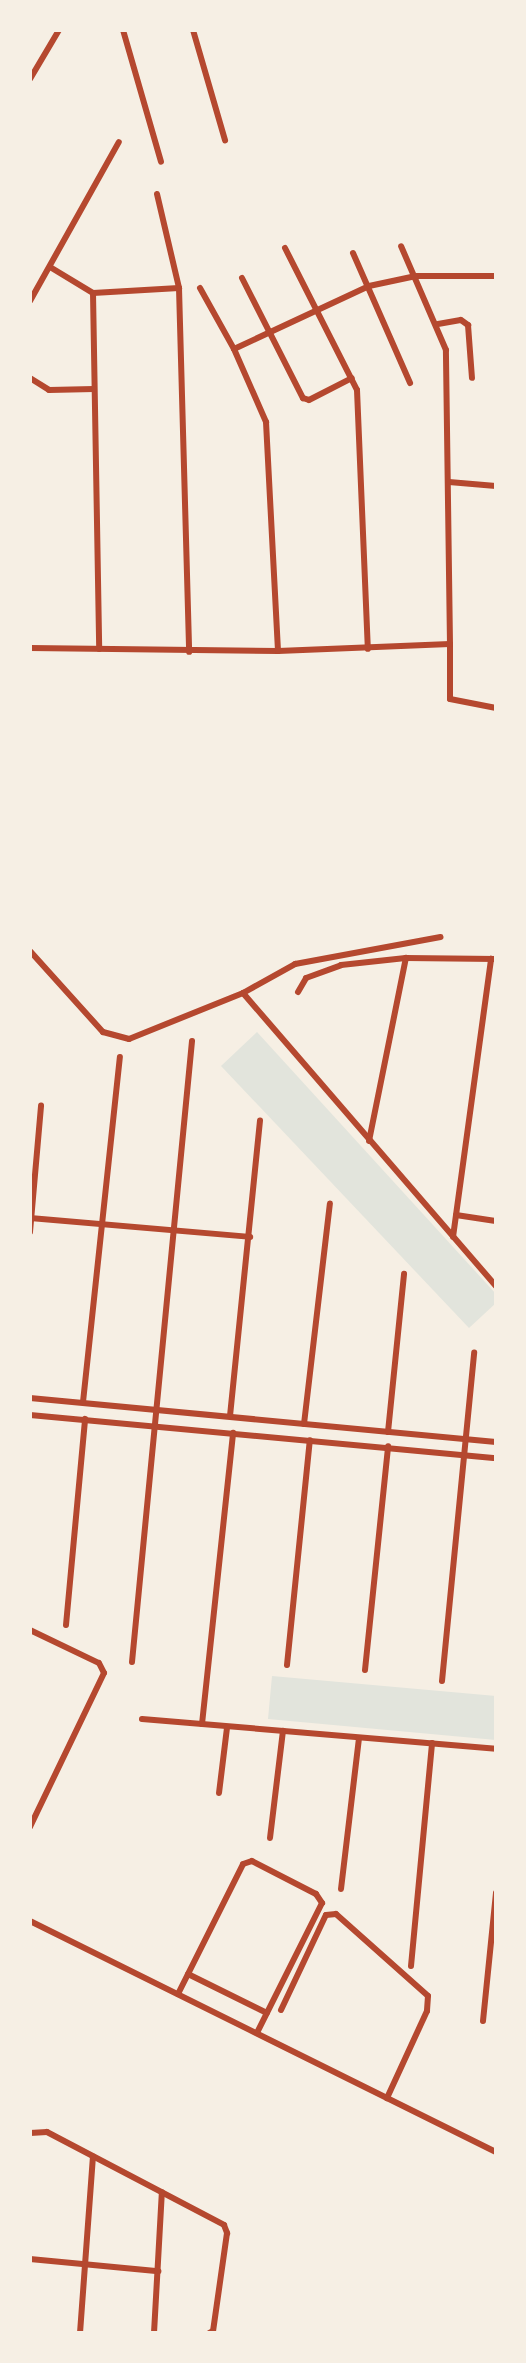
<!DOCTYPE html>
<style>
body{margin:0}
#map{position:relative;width:526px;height:2363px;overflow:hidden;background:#f6efe4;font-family:"PT Sans",sans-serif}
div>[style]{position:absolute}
.green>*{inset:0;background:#e2e4dc}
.minor>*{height:6px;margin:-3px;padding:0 3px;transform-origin:3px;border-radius:3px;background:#b5482f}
span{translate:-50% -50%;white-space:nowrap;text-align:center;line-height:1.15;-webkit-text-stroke:6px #f6efe4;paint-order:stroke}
.frame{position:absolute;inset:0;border:32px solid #f6efe4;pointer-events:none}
</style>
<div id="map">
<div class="green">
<i style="clip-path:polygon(257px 1032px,496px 1294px,496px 1303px,469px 1328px,221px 1066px)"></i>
<i style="clip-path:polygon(272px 1676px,496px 1696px,496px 1740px,268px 1719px)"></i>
</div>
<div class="minor">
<i style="left:123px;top:30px;width:137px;rotate:73.9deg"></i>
<i style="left:193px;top:30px;width:115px;rotate:73.8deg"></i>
<i style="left:30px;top:79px;width:57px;rotate:-59.4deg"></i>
<i style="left:157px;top:194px;width:97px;rotate:76.8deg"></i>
<i style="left:179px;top:288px;width:364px;rotate:88.4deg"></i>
<i style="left:285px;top:248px;width:159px;rotate:63.1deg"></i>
<i style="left:357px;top:390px;width:259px;rotate:87.6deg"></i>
<i style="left:353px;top:253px;width:142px;rotate:66.3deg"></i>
<i style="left:50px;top:267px;width:50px;rotate:31.2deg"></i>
<i style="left:93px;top:293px;width:86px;rotate:-3.3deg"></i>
<i style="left:242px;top:278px;width:135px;rotate:63.1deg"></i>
<i style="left:303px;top:398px;width:6px;rotate:18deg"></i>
<i style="left:309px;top:400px;width:48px;rotate:-27.1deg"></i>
<i style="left:200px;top:288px;width:70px;rotate:60.9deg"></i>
<i style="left:234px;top:349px;width:80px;rotate:66.3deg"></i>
<i style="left:266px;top:422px;width:229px;rotate:87deg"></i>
<i style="left:93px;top:293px;width:356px;rotate:89deg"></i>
<i style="left:30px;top:301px;width:182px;rotate:-60.8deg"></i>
<i style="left:438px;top:324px;width:23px;rotate:-10deg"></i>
<i style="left:461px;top:320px;width:9px;rotate:36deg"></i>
<i style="left:468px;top:325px;width:53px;rotate:85.7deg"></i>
<i style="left:234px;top:349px;width:149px;rotate:-25deg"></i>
<i style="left:369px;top:286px;width:48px;rotate:-12deg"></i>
<i style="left:416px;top:276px;width:80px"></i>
<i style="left:30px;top:378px;width:22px;rotate:32deg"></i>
<i style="left:49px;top:390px;width:45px;rotate:-1.3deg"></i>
<i style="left:449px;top:482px;width:47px;rotate:4.9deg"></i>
<i style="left:450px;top:644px;width:55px;rotate:90deg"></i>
<i style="left:450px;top:699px;width:47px;rotate:11.1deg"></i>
<i style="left:30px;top:648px;width:248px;rotate:0.7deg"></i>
<i style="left:278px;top:651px;width:172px;rotate:-2.3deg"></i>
<i style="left:450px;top:644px;width:294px;rotate:-90.8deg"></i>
<i style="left:446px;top:350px;width:113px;rotate:-113.4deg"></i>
<i style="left:30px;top:951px;width:109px;rotate:48deg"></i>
<i style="left:103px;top:1032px;width:27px;rotate:15deg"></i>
<i style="left:129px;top:1039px;width:123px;rotate:-22deg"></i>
<i style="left:243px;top:993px;width:60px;rotate:-29.1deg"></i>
<i style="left:295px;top:964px;width:148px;rotate:-10.5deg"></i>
<i style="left:298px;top:992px;width:16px;rotate:-60deg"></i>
<i style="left:306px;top:978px;width:37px;rotate:-20deg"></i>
<i style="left:341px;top:965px;width:65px;rotate:-6.1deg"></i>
<i style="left:406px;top:958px;width:90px;rotate:0.6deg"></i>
<i style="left:243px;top:993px;width:387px;rotate:49.2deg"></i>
<i style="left:369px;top:1141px;width:187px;rotate:-78.6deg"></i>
<i style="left:456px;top:1215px;width:40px;rotate:8.5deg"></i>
<i style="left:30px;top:1218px;width:221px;rotate:4.9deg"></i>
<i style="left:30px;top:1232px;width:127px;rotate:-85deg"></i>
<i style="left:453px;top:1237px;width:281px;rotate:-82.2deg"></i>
<i style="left:30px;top:1398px;width:468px;rotate:5.4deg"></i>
<i style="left:83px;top:1402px;width:347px;rotate:-83.9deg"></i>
<i style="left:30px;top:1415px;width:468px;rotate:5.3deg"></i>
<i style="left:230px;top:1416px;width:297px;rotate:-84.2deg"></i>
<i style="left:304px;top:1424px;width:222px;rotate:-83.3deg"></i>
<i style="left:388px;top:1432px;width:159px;rotate:-84.2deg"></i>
<i style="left:66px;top:1625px;width:207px;rotate:-84.7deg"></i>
<i style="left:30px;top:1630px;width:76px;rotate:25.6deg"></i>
<i style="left:99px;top:1663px;width:11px;rotate:63deg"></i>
<i style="left:104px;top:1673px;width:171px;rotate:115.7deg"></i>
<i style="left:132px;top:1662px;width:624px;rotate:-84.48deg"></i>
<i style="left:287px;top:1665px;width:226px;rotate:-84.2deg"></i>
<i style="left:365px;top:1670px;width:225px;rotate:-84.1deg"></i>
<i style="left:442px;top:1681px;width:330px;rotate:-84.4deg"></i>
<i style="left:142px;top:1719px;width:355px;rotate:4.8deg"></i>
<i style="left:202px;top:1724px;width:293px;rotate:-83.9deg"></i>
<i style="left:219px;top:1793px;width:65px;rotate:-83deg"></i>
<i style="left:270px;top:1838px;width:108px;rotate:-83.1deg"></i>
<i style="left:341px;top:1889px;width:151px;rotate:-83.2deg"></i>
<i style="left:30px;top:1921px;width:520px;rotate:26.37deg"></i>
<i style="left:411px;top:1966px;width:224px;rotate:-84.6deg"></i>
<i style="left:188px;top:1974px;width:88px;rotate:26.3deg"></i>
<i style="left:178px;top:1994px;width:145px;rotate:-63.4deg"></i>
<i style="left:243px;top:1864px;width:9px;rotate:-18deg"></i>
<i style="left:252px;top:1861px;width:72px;rotate:27.3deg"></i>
<i style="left:316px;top:1894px;width:11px;rotate:56deg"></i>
<i style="left:322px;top:1903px;width:145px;rotate:116.6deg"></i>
<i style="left:281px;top:2010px;width:105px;rotate:-64.7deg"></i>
<i style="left:326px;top:1915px;width:10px;rotate:-6deg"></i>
<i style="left:336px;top:1914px;width:123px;rotate:41.7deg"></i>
<i style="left:428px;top:1996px;width:15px;rotate:94deg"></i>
<i style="left:427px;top:2011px;width:96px;rotate:114.7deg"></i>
<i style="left:483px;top:2021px;width:129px;rotate:-84.2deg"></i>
<i style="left:30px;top:2133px;width:17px;rotate:-3deg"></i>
<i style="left:47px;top:2132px;width:200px;rotate:27.7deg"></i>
<i style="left:224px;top:2225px;width:9px;rotate:69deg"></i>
<i style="left:227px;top:2233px;width:99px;rotate:98.1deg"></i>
<i style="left:213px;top:2331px;width:4px;rotate:153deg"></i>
<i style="left:30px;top:2259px;width:129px;rotate:5.4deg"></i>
<i style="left:80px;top:2333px;width:177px;rotate:-85.8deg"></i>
<i style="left:154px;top:2333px;width:141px;rotate:-86.8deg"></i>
</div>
<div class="frame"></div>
</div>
